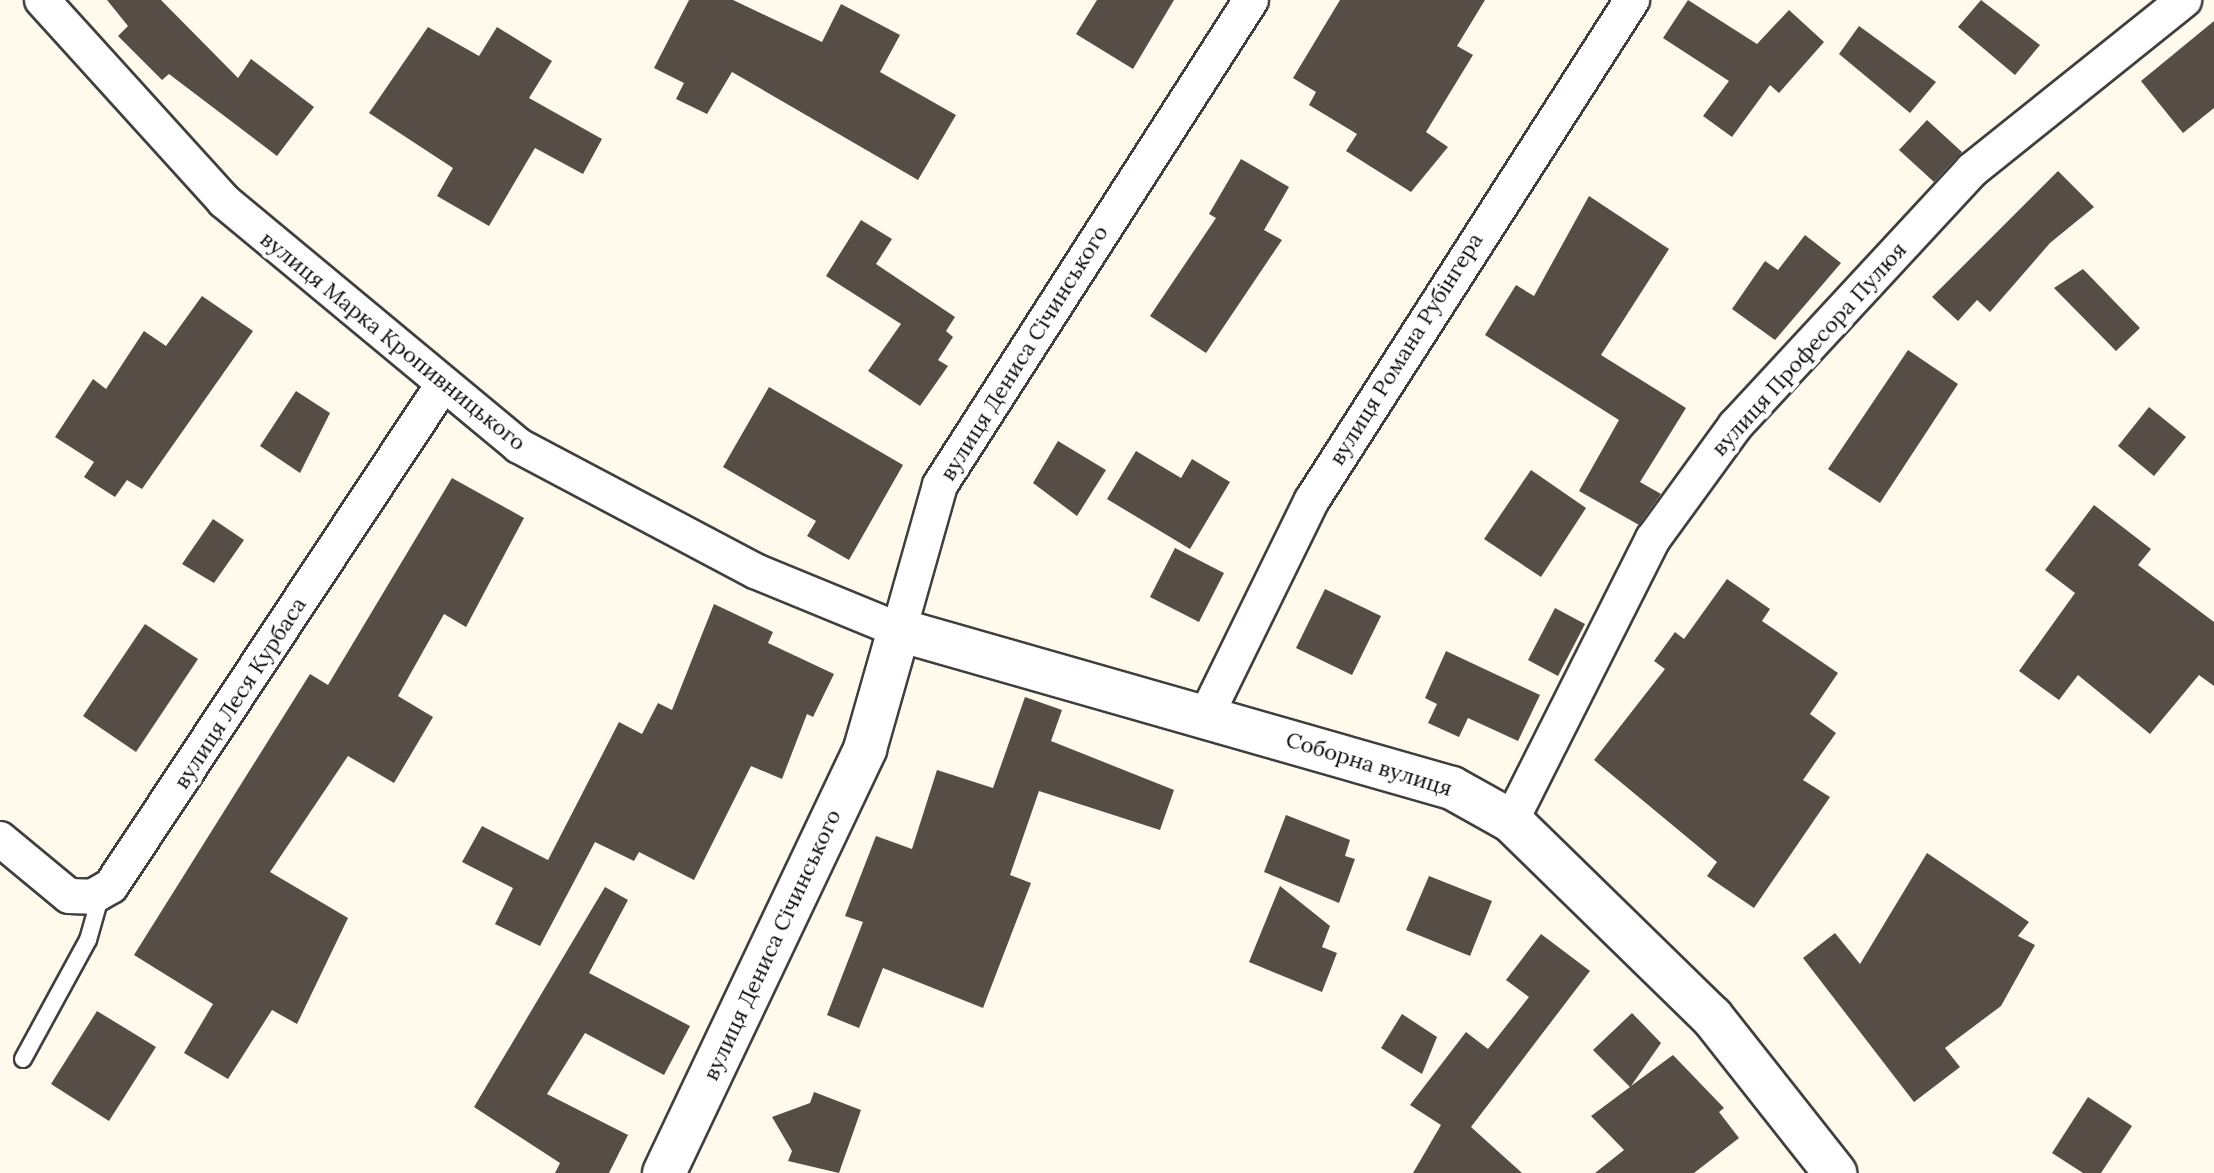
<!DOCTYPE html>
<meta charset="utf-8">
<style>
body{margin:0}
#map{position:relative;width:2214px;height:1173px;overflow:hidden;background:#fffaec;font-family:Lora,serif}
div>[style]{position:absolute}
.building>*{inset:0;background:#564d47}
.roads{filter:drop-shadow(2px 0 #3f3f3f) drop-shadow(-2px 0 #3f3f3f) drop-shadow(0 2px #3f3f3f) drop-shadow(0 -2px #3f3f3f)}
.service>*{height:16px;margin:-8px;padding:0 8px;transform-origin:8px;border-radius:8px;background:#fff}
.minor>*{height:34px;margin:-17px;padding:0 17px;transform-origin:17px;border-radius:17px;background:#fff}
.tertiary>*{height:42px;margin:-21px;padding:0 21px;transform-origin:21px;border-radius:21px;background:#fff}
span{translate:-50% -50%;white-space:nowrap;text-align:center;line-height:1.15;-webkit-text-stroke:8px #fff;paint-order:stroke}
.street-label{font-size:22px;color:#0c0c0c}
</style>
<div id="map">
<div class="building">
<i style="clip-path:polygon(107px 0,161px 0,238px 78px,251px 59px,314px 107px,277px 156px,169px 74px,162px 80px,118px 36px,128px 26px)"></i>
<i style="clip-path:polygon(689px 0,733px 0,822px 42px,841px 4px,900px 35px,880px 72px,956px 115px,918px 180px,732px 72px,707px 114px,676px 99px,684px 83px,654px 68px)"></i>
<i style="clip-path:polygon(1097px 0,1174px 0,1133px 69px,1076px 34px)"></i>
<i style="clip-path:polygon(1340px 0,1485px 0,1457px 46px,1473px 55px,1426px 132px,1448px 147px,1411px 192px,1346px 151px,1357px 134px,1309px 105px,1316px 92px,1293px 78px)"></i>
<i style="clip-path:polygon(1688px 0,1757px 44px,1789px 10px,1824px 42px,1779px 93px,1770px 85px,1732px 137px,1703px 116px,1729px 81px,1663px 38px)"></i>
<i style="clip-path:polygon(1981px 0,2040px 45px,2015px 75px,1958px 27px)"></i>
<i style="clip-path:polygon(2214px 21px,2214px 108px,2183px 133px,2141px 81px)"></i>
<i style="clip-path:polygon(1859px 26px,1936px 82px,1910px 113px,1839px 54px)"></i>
<i style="clip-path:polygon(428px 27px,479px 56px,497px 27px,552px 61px,529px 98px,602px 139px,583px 174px,535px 148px,489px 226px,437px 196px,453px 168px,369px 113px)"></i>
<i style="clip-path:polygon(1927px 120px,1962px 152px,1934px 182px,1899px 150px)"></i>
<i style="clip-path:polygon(1241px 159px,1289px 187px,1264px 230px,1282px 240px,1206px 353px,1150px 316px,1216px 218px,1209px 214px)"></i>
<i style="clip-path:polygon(2058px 171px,2094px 207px,2050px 243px,1990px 312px,1977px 300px,1958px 321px,1932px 297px)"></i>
<i style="clip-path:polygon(1589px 196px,1669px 249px,1601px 355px,1686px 408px,1640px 482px,1661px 494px,1639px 525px,1579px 491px,1619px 420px,1485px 335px,1516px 285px,1534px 296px)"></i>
<i style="clip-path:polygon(861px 220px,892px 239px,876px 264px,955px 317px,946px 331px,953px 337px,938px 360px,948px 366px,920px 406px,868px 371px,901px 324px,826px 276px)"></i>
<i style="clip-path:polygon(1805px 235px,1841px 263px,1775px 340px,1732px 309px,1765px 261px,1778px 270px)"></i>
<i style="clip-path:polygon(2083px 269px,2140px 328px,2116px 351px,2054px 288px)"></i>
<i style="clip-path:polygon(202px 296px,253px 331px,142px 489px,127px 480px,115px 497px,84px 477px,94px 462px,55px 437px,93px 379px,106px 389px,144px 331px,166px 346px)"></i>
<i style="clip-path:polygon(1908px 350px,1958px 384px,1880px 503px,1828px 469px)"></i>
<i style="clip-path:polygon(769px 387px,903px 465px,849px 560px,807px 536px,816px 521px,723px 467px)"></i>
<i style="clip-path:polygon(296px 391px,330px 413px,300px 473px,260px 446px)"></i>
<i style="clip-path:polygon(2149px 407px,2186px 437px,2154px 476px,2118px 446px)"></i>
<i style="clip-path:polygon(1058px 441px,1106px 470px,1077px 516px,1033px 483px)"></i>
<i style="clip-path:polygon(1136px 451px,1181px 478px,1192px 459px,1230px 482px,1190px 549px,1107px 499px)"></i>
<i style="clip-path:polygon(1531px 470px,1586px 508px,1541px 577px,1484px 539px)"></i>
<i style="clip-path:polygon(452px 478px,524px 518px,466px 627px,444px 614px,398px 696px,433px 717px,394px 783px,348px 756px,270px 872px,348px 918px,297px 1024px,272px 1010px,228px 1079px,184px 1053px,213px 1004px,134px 955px,310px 674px,328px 685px)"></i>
<i style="clip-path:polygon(2094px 505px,2151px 549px,2138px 565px,2214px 622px,2214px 686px,2199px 675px,2150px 734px,2078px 675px,2059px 700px,2019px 671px,2075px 593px,2045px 570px)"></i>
<i style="clip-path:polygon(213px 519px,244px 540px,214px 583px,182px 564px)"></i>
<i style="clip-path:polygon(1175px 548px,1224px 573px,1199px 622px,1150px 597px)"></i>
<i style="clip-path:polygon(1727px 579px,1770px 609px,1762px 621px,1838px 673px,1810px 714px,1836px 733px,1803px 780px,1830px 797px,1754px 908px,1707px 876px,1717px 862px,1594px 760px,1665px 669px,1654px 661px,1675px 632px,1684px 639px)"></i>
<i style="clip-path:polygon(1325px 589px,1381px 616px,1352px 675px,1296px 648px)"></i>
<i style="clip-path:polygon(714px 604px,773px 632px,768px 643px,834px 674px,813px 717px,807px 714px,782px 779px,751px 766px,694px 880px,639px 852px,634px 861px,595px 842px,540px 946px,495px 924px,513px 888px,462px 862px,482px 826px,548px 860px,619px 722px,642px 734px,658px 703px,672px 710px)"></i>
<i style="clip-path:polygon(1555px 608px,1585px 624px,1558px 676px,1528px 660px)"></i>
<i style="clip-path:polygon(145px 624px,198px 659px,136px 752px,83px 716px)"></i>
<i style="clip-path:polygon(1446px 651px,1540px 695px,1518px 741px,1468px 718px,1459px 737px,1428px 723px,1437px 704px,1425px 698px)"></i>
<i style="clip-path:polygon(1025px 697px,1062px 710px,1051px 741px,1174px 790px,1160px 830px,1039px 791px,1010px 875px,1031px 883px,983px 1008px,883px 968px,859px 1028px,827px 1015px,863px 922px,845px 916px,876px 836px,912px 849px,937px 770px,993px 788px)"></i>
<i style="clip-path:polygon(1286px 815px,1350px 840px,1345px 856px,1355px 859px,1339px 903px,1264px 872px)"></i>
<i style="clip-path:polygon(1927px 853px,2029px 922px,2018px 936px,2035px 945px,2001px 1006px,1945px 1048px,1960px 1067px,1914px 1102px,1803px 958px,1835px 933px,1860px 964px)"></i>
<i style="clip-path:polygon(1429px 876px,1492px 901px,1470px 956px,1406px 930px)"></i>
<i style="clip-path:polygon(1280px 886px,1330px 926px,1322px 947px,1337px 953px,1322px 992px,1249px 962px)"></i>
<i style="clip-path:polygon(605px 887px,628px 900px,589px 973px,690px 1026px,664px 1075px,585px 1033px,547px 1094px,628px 1135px,609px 1173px,555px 1173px,560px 1163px,474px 1107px)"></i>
<i style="clip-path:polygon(1541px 934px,1590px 971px,1471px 1127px,1522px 1173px,1413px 1173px,1441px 1125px,1410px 1105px,1466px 1032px,1488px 1049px,1529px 997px,1506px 980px)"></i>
<i style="clip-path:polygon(97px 1011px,156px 1047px,109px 1121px,51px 1084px)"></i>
<i style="clip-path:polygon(1632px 1013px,1661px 1043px,1631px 1086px,1673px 1055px,1724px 1108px,1719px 1112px,1739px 1138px,1694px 1173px,1595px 1173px,1624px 1150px,1591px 1116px,1630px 1087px,1593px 1050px)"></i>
<i style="clip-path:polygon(1402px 1014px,1437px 1037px,1422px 1074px,1381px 1048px)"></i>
<i style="clip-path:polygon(814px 1092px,861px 1110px,839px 1173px,788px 1161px,792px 1151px,772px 1117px,810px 1103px)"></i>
<i style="clip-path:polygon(2088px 1097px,2132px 1126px,2101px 1173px,2083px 1173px,2052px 1153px)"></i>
</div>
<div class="roads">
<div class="service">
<i style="left:23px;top:1059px;width:136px;rotate:-61.4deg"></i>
<i style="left:88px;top:940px;width:48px;rotate:-74.2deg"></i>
</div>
<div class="minor">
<i style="left:42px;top:0;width:271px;rotate:47.8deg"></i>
<i style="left:224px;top:201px;width:383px;rotate:39.7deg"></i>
<i style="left:519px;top:446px;width:267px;rotate:27.9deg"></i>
<i style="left:755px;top:571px;width:156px;rotate:22.3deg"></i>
<i style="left:899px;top:630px;width:151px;rotate:-74.2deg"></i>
<i style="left:940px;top:485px;width:576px;rotate:-57.33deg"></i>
<i style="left:1207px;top:714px;width:238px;rotate:-63.9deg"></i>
<i style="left:1312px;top:500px;width:594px;rotate:-57.38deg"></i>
<i style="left:1511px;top:821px;width:316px;rotate:-63.3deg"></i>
<i style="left:1653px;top:539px;width:140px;rotate:-54deg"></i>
<i style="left:1735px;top:426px;width:349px;rotate:-47.2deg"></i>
<i style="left:1972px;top:170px;width:272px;rotate:-38.7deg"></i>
<i style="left:0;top:839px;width:89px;rotate:39.6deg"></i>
<i style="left:69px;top:896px;width:23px;rotate:2deg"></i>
<i style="left:92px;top:897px;width:22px;rotate:-30deg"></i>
<i style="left:111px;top:886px;width:600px;rotate:-56.5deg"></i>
</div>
<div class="tertiary">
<i style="left:664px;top:1173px;width:469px;rotate:-64.6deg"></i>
<i style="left:865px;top:749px;width:124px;rotate:-74.1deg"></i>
<i style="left:899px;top:630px;width:575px;rotate:15.95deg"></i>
<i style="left:1452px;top:788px;width:68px;rotate:29.2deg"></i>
<i style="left:1511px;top:821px;width:281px;rotate:44.3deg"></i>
<i style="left:1712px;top:1017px;width:199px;rotate:51.7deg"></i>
</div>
</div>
<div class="street-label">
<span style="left:393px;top:341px;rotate:39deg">вулиця Марка Кропивницького</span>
<span style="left:1406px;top:349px;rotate:-58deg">вулиця Романа Рубінгера</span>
<span style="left:1809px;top:349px;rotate:-48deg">вулиця Професора Пулюя</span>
<span style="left:1024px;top:353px;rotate:-58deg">вулиця Дениса Січинського</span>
<span style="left:240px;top:693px;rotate:-57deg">вулиця Леся Курбаса</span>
<span style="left:1369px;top:764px;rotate:17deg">Соборна вулиця</span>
<span style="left:772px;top:945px;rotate:-65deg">вулиця Дениса Січинського</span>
</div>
</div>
